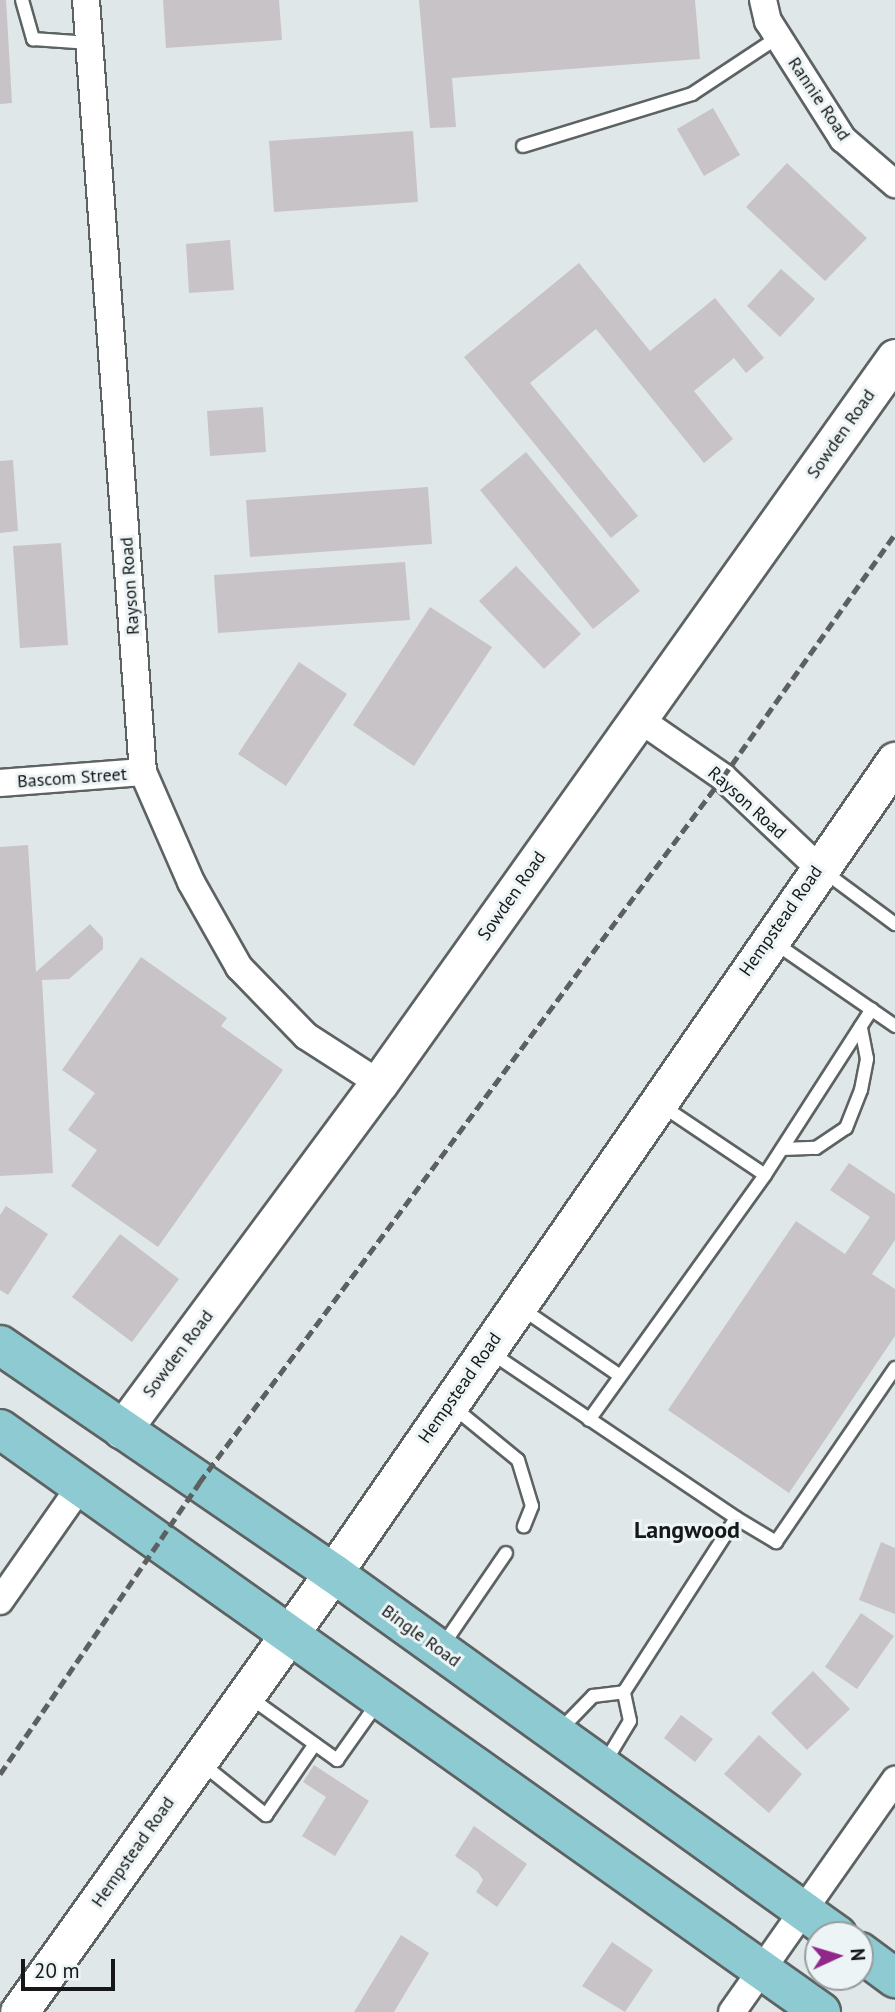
<!DOCTYPE html>
<style>
body{margin:0}
#map{position:relative;width:895px;height:2012px;overflow:hidden;background:#e0e7e8;font-family:"PT Sans",sans-serif}
div>[style]{position:absolute}
.building>*{inset:0;background:#c8c3c7}
.roads{filter:drop-shadow(2px 0 #5d6263) drop-shadow(-2px 0 #5d6263) drop-shadow(0 2px #5d6263) drop-shadow(0 -2px #5d6263)}
.lane>*{height:12px;margin:-6px;padding:0 6px;transform-origin:6px;border-radius:6px;background:#fff}
.street>*{height:26px;margin:-13px;padding:0 13px;transform-origin:13px;border-radius:13px;background:#fff}
.secondary>*{height:37px;margin:-18.5px;padding:0 18.5px;transform-origin:18.5px;border-radius:18.5px;background:#fff}
.primary>*{height:38px;margin:-19px;padding:0 19px;transform-origin:19px;border-radius:19px;background:#8dcad1}
.rail>*{height:5px;margin-top:-2.5px;transform-origin:0;background:repeating-linear-gradient(90deg,#5c6061 0 10px,transparent 0 15px)}
span{translate:-50% -50%;white-space:nowrap;text-align:center;line-height:1.15;-webkit-text-stroke:6px #edf4f5;paint-order:stroke}
.street-label{font-size:18px;color:#151718}
.district-label{font-size:24px;color:#151718;font-weight:700}
.north{position:absolute;left:804px;top:1921px;width:70px;height:70px;box-sizing:border-box;background:#edf4f5;border:2px solid #979c9d;border-radius:50%;rotate:86deg;font-size:19px;font-weight:700;line-height:28px;text-align:center;color:#151718}
.north::after{content:'';display:block;margin:auto;width:24px;height:32px;background:#90288c;clip-path:polygon(50% 0,100% 100%,50% 72%,0 100%)}
.scale{position:absolute;left:21px;top:1959px;width:94px;height:32px;box-sizing:border-box;border:4px solid #151718;border-top:0;padding-left:9px;font-size:21px;line-height:24px;white-space:nowrap;color:#151718;-webkit-text-stroke:5px #edf4f5;paint-order:stroke}
</style>
<div id="map">
<div class="building">
<i style="clip-path:polygon(0 0,6px 0,12px 103px,0 104px)"></i>
<i style="clip-path:polygon(163px 0,279px 0,282px 40px,166px 48px)"></i>
<i style="clip-path:polygon(419px 0,695px 0,700px 59px,452px 78px,456px 127px,430px 128px)"></i>
<i style="clip-path:polygon(713px 108px,740px 155px,704px 176px,677px 129px)"></i>
<i style="clip-path:polygon(413px 131px,418px 202px,274px 212px,269px 141px)"></i>
<i style="clip-path:polygon(787px 163px,867px 238px,825px 281px,746px 207px)"></i>
<i style="clip-path:polygon(230px 240px,234px 290px,189px 293px,186px 244px)"></i>
<i style="clip-path:polygon(579px 263px,650px 351px,715px 298px,764px 358px,746px 373px,734px 358px,694px 391px,733px 439px,704px 463px,596px 329px,530px 383px,638px 516px,611px 538px,464px 357px)"></i>
<i style="clip-path:polygon(781px 269px,815px 299px,780px 337px,747px 306px)"></i>
<i style="clip-path:polygon(263px 407px,266px 452px,210px 456px,207px 411px)"></i>
<i style="clip-path:polygon(526px 452px,640px 591px,593px 629px,480px 490px)"></i>
<i style="clip-path:polygon(13px 460px,18px 531px,0 533px,0 461px)"></i>
<i style="clip-path:polygon(428px 487px,432px 544px,250px 557px,246px 500px)"></i>
<i style="clip-path:polygon(61px 543px,68px 645px,20px 648px,13px 546px)"></i>
<i style="clip-path:polygon(405px 562px,410px 620px,218px 633px,214px 575px)"></i>
<i style="clip-path:polygon(516px 566px,581px 634px,544px 669px,479px 601px)"></i>
<i style="clip-path:polygon(430px 607px,492px 647px,414px 766px,353px 725px)"></i>
<i style="clip-path:polygon(299px 662px,347px 694px,286px 786px,238px 754px)"></i>
<i style="clip-path:polygon(28px 845px,36px 972px,90px 924px,103px 938px,103px 949px,69px 979px,42px 980px,53px 1173px,0 1176px,0 847px)"></i>
<i style="clip-path:polygon(141px 957px,227px 1018px,221px 1026px,283px 1070px,158px 1247px,71px 1186px,97px 1150px,68px 1130px,95px 1093px,62px 1070px)"></i>
<i style="clip-path:polygon(849px 1163px,895px 1194px,895px 1240px,872px 1274px,895px 1289px,895px 1336px,789px 1493px,668px 1410px,796px 1221px,845px 1254px,870px 1217px,830px 1190px)"></i>
<i style="clip-path:polygon(6px 1206px,48px 1234px,8px 1295px,0 1290px,0 1215px)"></i>
<i style="clip-path:polygon(120px 1234px,179px 1279px,132px 1342px,72px 1297px)"></i>
<i style="clip-path:polygon(881px 1542px,895px 1548px,895px 1614px,859px 1600px)"></i>
<i style="clip-path:polygon(861px 1613px,894px 1636px,857px 1689px,825px 1667px)"></i>
<i style="clip-path:polygon(813px 1671px,850px 1709px,807px 1750px,771px 1713px)"></i>
<i style="clip-path:polygon(681px 1715px,713px 1739px,695px 1762px,664px 1738px)"></i>
<i style="clip-path:polygon(759px 1735px,802px 1774px,769px 1813px,724px 1774px)"></i>
<i style="clip-path:polygon(314px 1765px,369px 1801px,335px 1856px,302px 1836px,326px 1797px,303px 1782px)"></i>
<i style="clip-path:polygon(474px 1826px,527px 1864px,497px 1907px,476px 1892px,483px 1880px,478px 1872px,455px 1856px)"></i>
<i style="clip-path:polygon(401px 1935px,429px 1953px,394px 2012px,354px 2012px)"></i>
<i style="clip-path:polygon(612px 1942px,653px 1970px,625px 2012px,582px 1986px)"></i>
</div>
<div class="roads">
<div class="lane">
<i style="left:22px;top:0;width:41px;rotate:74.2deg"></i>
<i style="left:33px;top:39px;width:57px;rotate:4deg"></i>
<i style="left:523px;top:146px;width:177px;rotate:-17.1deg"></i>
<i style="left:692px;top:94px;width:103px;rotate:-33.5deg"></i>
<i style="left:822px;top:870px;width:91px;rotate:36.5deg"></i>
<i style="left:772px;top:941px;width:150px;rotate:34.6deg"></i>
<i style="left:661px;top:1105px;width:125px;rotate:33.9deg"></i>
<i style="left:782px;top:1149px;width:34px;rotate:-2deg"></i>
<i style="left:816px;top:1148px;width:36px;rotate:-34deg"></i>
<i style="left:846px;top:1128px;width:41px;rotate:-68.5deg"></i>
<i style="left:861px;top:1090px;width:32px;rotate:-79deg"></i>
<i style="left:867px;top:1059px;width:33px;rotate:-101deg"></i>
<i style="left:521px;top:1308px;width:119px;rotate:34.4deg"></i>
<i style="left:490px;top:1352px;width:297px;rotate:34deg"></i>
<i style="left:452px;top:1406px;width:85px;rotate:39.3deg"></i>
<i style="left:518px;top:1460px;width:48px;rotate:73.1deg"></i>
<i style="left:532px;top:1506px;width:22px;rotate:112deg"></i>
<i style="left:589px;top:1420px;width:302px;rotate:-54.3deg"></i>
<i style="left:765px;top:1175px;width:197px;rotate:-57.2deg"></i>
<i style="left:441px;top:1648px;width:115px;rotate:-55.6deg"></i>
<i style="left:248px;top:1696px;width:110px;rotate:35.7deg"></i>
<i style="left:337px;top:1760px;width:72px;rotate:-54.6deg"></i>
<i style="left:559px;top:1731px;width:49px;rotate:-45.8deg"></i>
<i style="left:593px;top:1696px;width:31px;rotate:-7deg"></i>
<i style="left:200px;top:1762px;width:85px;rotate:38.8deg"></i>
<i style="left:266px;top:1815px;width:86px;rotate:-55.4deg"></i>
<i style="left:604px;top:1764px;width:50px;rotate:-58.8deg"></i>
<i style="left:630px;top:1721px;width:30px;rotate:-102deg"></i>
<i style="left:624px;top:1692px;width:207px;rotate:-57.2deg"></i>
<i style="left:736px;top:1518px;width:47px;rotate:31deg"></i>
<i style="left:776px;top:1542px;width:211px;rotate:-55.6deg"></i>
</div>
<div class="street">
<i style="left:86px;top:0;width:774px;rotate:85.78deg"></i>
<i style="left:143px;top:772px;width:120px;rotate:66.4deg"></i>
<i style="left:191px;top:882px;width:98px;rotate:60.5deg"></i>
<i style="left:239px;top:967px;width:96px;rotate:45.8deg"></i>
<i style="left:306px;top:1036px;width:87px;rotate:32.8deg"></i>
<i style="left:763px;top:0;width:22px;rotate:77deg"></i>
<i style="left:768px;top:21px;width:140px;rotate:57.6deg"></i>
<i style="left:843px;top:139px;width:69px;rotate:40.9deg"></i>
<i style="left:639px;top:719px;width:102px;rotate:34.6deg"></i>
<i style="left:723px;top:777px;width:131px;rotate:43.5deg"></i>
<i style="left:0;top:783px;width:143px;rotate:-4.4deg"></i>
<i style="left:0;top:1601px;width:138px;rotate:-55deg"></i>
<i style="left:732px;top:2012px;width:284px;rotate:-54.9deg"></i>
</div>
<div class="secondary">
<i style="left:122px;top:1430px;width:432px;rotate:-53.5deg"></i>
<i style="left:379px;top:1083px;width:890px;rotate:-54.56deg"></i>
<i style="left:19px;top:2012px;width:540px;rotate:-54.43deg"></i>
<i style="left:333px;top:1573px;width:988px;rotate:-55.31deg"></i>
</div>
<div class="primary">
<i style="left:0;top:1345px;width:404px;rotate:34.4deg"></i>
<i style="left:333px;top:1573px;width:621px;rotate:35.69deg"></i>
<i style="left:0;top:1429px;width:1007px;rotate:35.38deg"></i>
<i style="left:860px;top:1952px;width:44px;rotate:36.6deg"></i>
</div>
</div>
<div class="rail">
<i style="left:0;top:1774px;width:353px;rotate:-55.6deg"></i>
<i style="left:199px;top:1483px;width:879px;rotate:-53.42deg"></i>
<i style="left:723px;top:777px;width:298px;rotate:-54.7deg"></i>
</div>
<div class="street-label">
<span style="left:819px;top:99px;rotate:56deg">Rannie Road</span>
<span style="left:841px;top:434px;rotate:-55deg">Sowden Road</span>
<span style="left:130px;top:586px;rotate:-94deg">Rayson Road</span>
<span style="left:72px;top:778px;rotate:-4deg">Bascom Street</span>
<span style="left:747px;top:803px;rotate:42deg">Rayson Road</span>
<span style="left:512px;top:896px;rotate:-55deg">Sowden Road</span>
<span style="left:781px;top:921px;rotate:-55deg">Hempstead Road</span>
<span style="left:178px;top:1354px;rotate:-53deg">Sowden Road</span>
<span style="left:460px;top:1388px;rotate:-55deg">Hempstead Road</span>
<span style="left:421px;top:1636px;rotate:36deg">Bingle Road</span>
<span style="left:133px;top:1852px;rotate:-55deg">Hempstead Road</span>
</div>
<div class="district-label">
<span style="left:687px;top:1530px">Langwood</span>
</div>
<div class="north">N</div>
<div class="scale">20 m</div>
</div>
